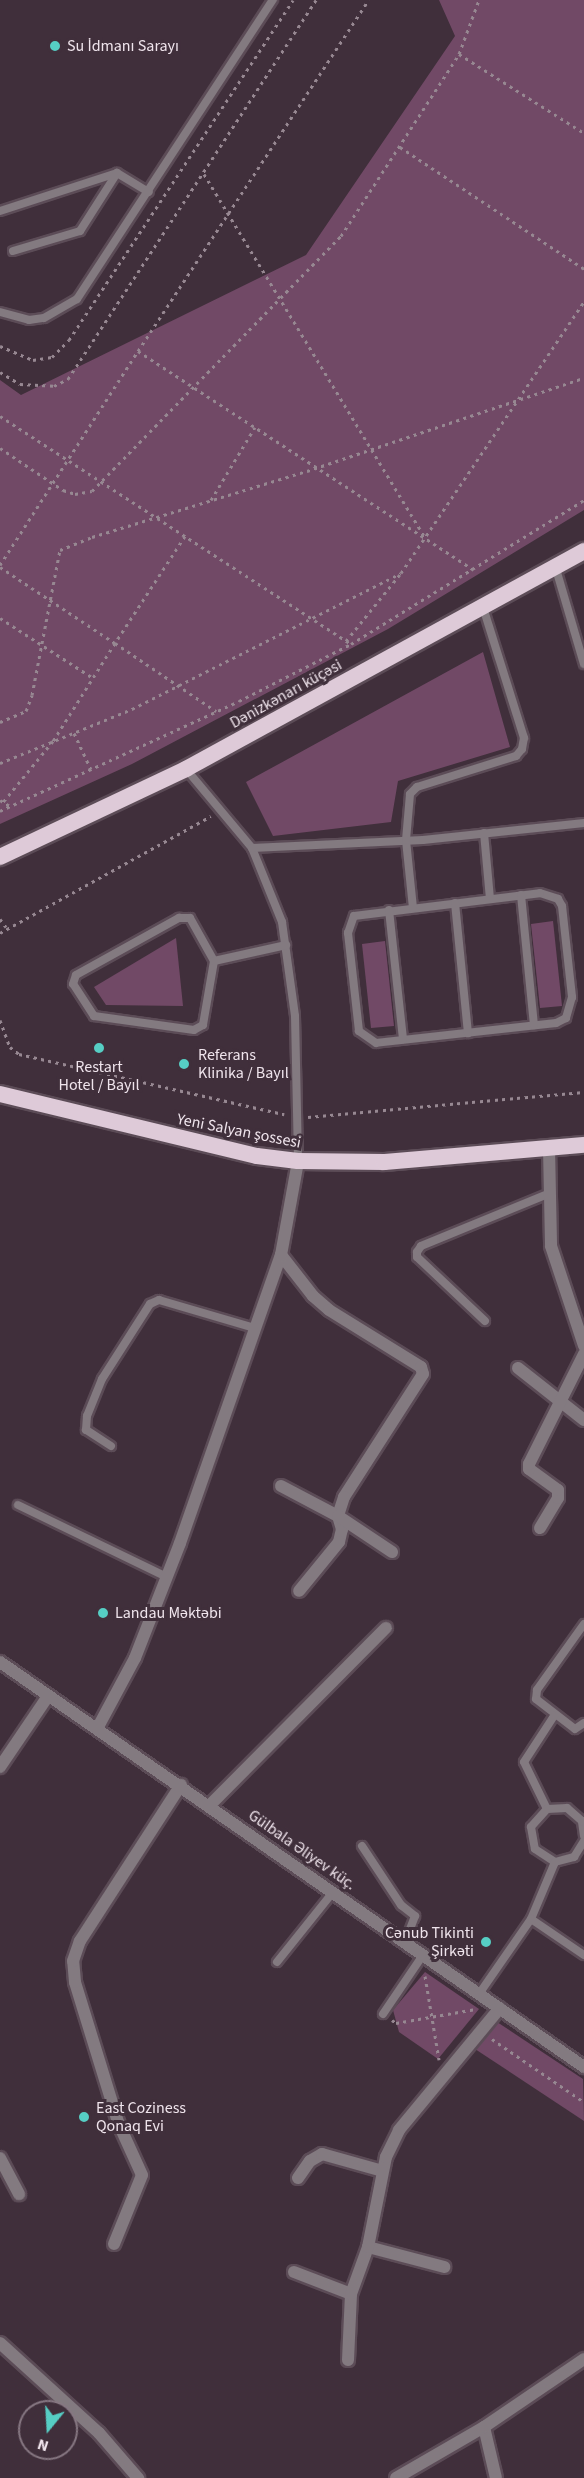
<!DOCTYPE html>
<meta charset="utf-8">
<style>
body{margin:0}
#map{position:relative;width:584px;height:2478px;overflow:hidden;background:#402f3b;font-family:"Source Sans 3",sans-serif}
div>[style]{position:absolute}
.green>*{inset:0;background:#714966}
.path>*{height:3px;margin-top:-1.5px;transform-origin:0;background:repeating-linear-gradient(90deg,#978892 0 3px,transparent 0 7.5px)}
.roads{filter:drop-shadow(2px 0 #5c4c57) drop-shadow(-2px 0 #5c4c57) drop-shadow(0 2px #5c4c57) drop-shadow(0 -2px #5c4c57)}
.service>*{height:8px;margin:-4px;padding:0 4px;transform-origin:4px;border-radius:4px;background:#837a80}
.minor>*{height:12px;margin:-6px;padding:0 6px;transform-origin:6px;border-radius:6px;background:#837a80}
.tertiary>*{height:12px;margin:-6px;padding:0 6px;transform-origin:6px;border-radius:6px;background:#837a80}
.trunk>*{height:16px;margin:-8px;padding:0 8px;transform-origin:8px;border-radius:8px;background:#decad8}
.dots>*{width:16px;height:16px;translate:-50% -50%;box-sizing:border-box;border:3px solid #402f3b;border-radius:50%}
span{translate:-50% -50%;white-space:nowrap;text-align:center;line-height:1.15;-webkit-text-stroke:6px #402f3b;paint-order:stroke}
.poi-label{font-size:16px;color:#efe4ec}
.left{translate:0 -50%;text-align:left}
.right{translate:-100% -50%;text-align:right}
.street-label{font-size:16px;color:#efe4ec}
.north{position:absolute;left:18px;top:2400px;width:60px;height:60px;box-sizing:border-box;background:#402f3b;border:2px solid #867782;border-radius:50%;rotate:198deg;font-size:16px;font-weight:700;line-height:24px;text-align:center;color:#efe4ec}
.north::after{content:'';display:block;margin:auto;width:21px;height:27px;background:#56cec4;clip-path:polygon(50% 0,100% 100%,50% 72%,0 100%)}
</style>
<div id="map">
<div class="green">
<i style="clip-path:polygon(439px 0,584px 0,584px 510px,388px 629px,132px 764px,0 824px,0 380px,21px 395px,306px 255px,455px 36px)"></i>
<i style="clip-path:polygon(483px 652px,510px 747px,398px 781px,391px 822px,273px 836px,246px 782px)"></i>
<i style="clip-path:polygon(553px 921px,562px 1006px,540px 1008px,531px 924px)"></i>
<i style="clip-path:polygon(176px 938px,183px 1006px,106px 1005px,94px 987px)"></i>
<i style="clip-path:polygon(385px 941px,394px 1026px,371px 1028px,362px 944px)"></i>
<i style="clip-path:polygon(425px 1972px,479px 2009px,438px 2059px,399px 2032px,393px 2010px)"></i>
<i style="clip-path:polygon(497px 2022px,583px 2079px,584px 2121px,475px 2049px)"></i>
</div>
<div class="path">
<i style="left:459px;top:54px;width:148px;rotate:32.3deg"></i>
<i style="left:400px;top:147px;width:221px;rotate:33.5deg"></i>
<i style="left:204px;top:174px;width:424px;rotate:58.7deg"></i>
<i style="left:0;top:346px;width:36px;rotate:23deg"></i>
<i style="left:33px;top:360px;width:19px;rotate:-9deg"></i>
<i style="left:52px;top:357px;width:24px;rotate:-45deg"></i>
<i style="left:69px;top:340px;width:407px;rotate:-56.6deg"></i>
<i style="left:138px;top:351px;width:420px;rotate:-56.7deg"></i>
<i style="left:0;top:372px;width:23px;rotate:31deg"></i>
<i style="left:20px;top:384px;width:34px;rotate:3deg"></i>
<i style="left:54px;top:386px;width:16px;rotate:-27deg"></i>
<i style="left:68px;top:379px;width:453px;rotate:-56.8deg"></i>
<i style="left:0;top:416px;width:419px;rotate:33deg"></i>
<i style="left:0;top:448px;width:76px;rotate:33.7deg"></i>
<i style="left:63px;top:490px;width:13px;rotate:18deg"></i>
<i style="left:75px;top:494px;width:17px;rotate:-10deg"></i>
<i style="left:92px;top:491px;width:356px;rotate:-45.7deg"></i>
<i style="left:341px;top:236px;width:217px;rotate:-57deg"></i>
<i style="left:459px;top:54px;width:58px;rotate:-69.7deg"></i>
<i style="left:211px;top:500px;width:85px;rotate:-58.9deg"></i>
<i style="left:185px;top:536px;width:128px;rotate:123.2deg"></i>
<i style="left:115px;top:643px;width:122px;rotate:34deg"></i>
<i style="left:0;top:565px;width:255px;rotate:-57.2deg"></i>
<i style="left:138px;top:351px;width:401px;rotate:33.1deg"></i>
<i style="left:0;top:567px;width:138px;rotate:33.5deg"></i>
<i style="left:115px;top:643px;width:116px;rotate:122.3deg"></i>
<i style="left:53px;top:741px;width:79px;rotate:129.3deg"></i>
<i style="left:0;top:618px;width:111px;rotate:32.8deg"></i>
<i style="left:346px;top:641px;width:87px;rotate:-51deg"></i>
<i style="left:401px;top:573px;width:327px;rotate:-56deg"></i>
<i style="left:0;top:722px;width:28px;rotate:-23deg"></i>
<i style="left:26px;top:711px;width:17px;rotate:-69deg"></i>
<i style="left:32px;top:695px;width:148px;rotate:-79.1deg"></i>
<i style="left:60px;top:550px;width:35px;rotate:-22deg"></i>
<i style="left:92px;top:537px;width:225px;rotate:-17.1deg"></i>
<i style="left:307px;top:471px;width:292px;rotate:-18.6deg"></i>
<i style="left:74px;top:733px;width:40px;rotate:65deg"></i>
<i style="left:0;top:763px;width:143px;rotate:-22.2deg"></i>
<i style="left:132px;top:709px;width:301px;rotate:-26.8deg"></i>
<i style="left:0;top:800px;width:13px;rotate:32deg"></i>
<i style="left:0;top:811px;width:263px;rotate:-24.7deg"></i>
<i style="left:239px;top:701px;width:126px;rotate:-27deg"></i>
<i style="left:351px;top:644px;width:274px;rotate:-31.7deg"></i>
<i style="left:0;top:919px;width:10px;rotate:53deg"></i>
<i style="left:0;top:933px;width:241px;rotate:-29deg"></i>
<i style="left:0;top:1020px;width:29px;rotate:70deg"></i>
<i style="left:10px;top:1047px;width:11px;rotate:38deg"></i>
<i style="left:19px;top:1054px;width:272px;rotate:12.8deg"></i>
<i style="left:308px;top:1117px;width:277px;rotate:-5.2deg"></i>
<i style="left:425px;top:1976px;width:85px;rotate:80.5deg"></i>
<i style="left:392px;top:2020px;width:5px;rotate:37deg"></i>
<i style="left:396px;top:2023px;width:81px;rotate:-9.9deg"></i>
<i style="left:492px;top:2039px;width:112px;rotate:34.4deg"></i>
</div>
<div class="roads">
<div class="service">
<i style="left:0;top:211px;width:123px;rotate:-18deg"></i>
<i style="left:117px;top:173px;width:37px;rotate:31deg"></i>
<i style="left:13px;top:251px;width:70px;rotate:-16.6deg"></i>
<i style="left:80px;top:231px;width:69px;rotate:-57.5deg"></i>
<i style="left:0;top:312px;width:30px;rotate:15deg"></i>
<i style="left:29px;top:320px;width:15px;rotate:-8deg"></i>
<i style="left:44px;top:318px;width:38px;rotate:-30deg"></i>
<i style="left:77px;top:299px;width:358px;rotate:-56.8deg"></i>
<i style="left:556px;top:569px;width:99px;rotate:73.6deg"></i>
<i style="left:186px;top:769px;width:103px;rotate:50.1deg"></i>
<i style="left:252px;top:848px;width:80px;rotate:67.9deg"></i>
<i style="left:282px;top:922px;width:95px;rotate:82.1deg"></i>
<i style="left:295px;top:1016px;width:145px;rotate:88.8deg"></i>
<i style="left:484px;top:833px;width:66px;rotate:84.8deg"></i>
<i style="left:252px;top:848px;width:171px;rotate:-2.7deg"></i>
<i style="left:423px;top:840px;width:162px;rotate:-6deg"></i>
<i style="left:540px;top:893px;width:19px;rotate:18deg"></i>
<i style="left:558px;top:899px;width:8px;rotate:60deg"></i>
<i style="left:562px;top:906px;width:92px;rotate:83.7deg"></i>
<i style="left:572px;top:997px;width:22px;rotate:106deg"></i>
<i style="left:566px;top:1018px;width:11px;rotate:153deg"></i>
<i style="left:556px;top:1023px;width:181px;rotate:173.7deg"></i>
<i style="left:376px;top:1043px;width:21px;rotate:-145deg"></i>
<i style="left:359px;top:1031px;width:99px;rotate:-96.4deg"></i>
<i style="left:348px;top:933px;width:18px;rotate:-71deg"></i>
<i style="left:354px;top:916px;width:187px;rotate:-7deg"></i>
<i style="left:521px;top:895px;width:131px;rotate:84.3deg"></i>
<i style="left:455px;top:903px;width:131px;rotate:84.3deg"></i>
<i style="left:413px;top:908px;width:68px;rotate:-95.9deg"></i>
<i style="left:406px;top:840px;width:46px;rotate:-85deg"></i>
<i style="left:410px;top:794px;width:10px;rotate:-45deg"></i>
<i style="left:417px;top:787px;width:104px;rotate:-17.4deg"></i>
<i style="left:516px;top:756px;width:9px;rotate:-49deg"></i>
<i style="left:522px;top:749px;width:11px;rotate:-80deg"></i>
<i style="left:524px;top:738px;width:137px;rotate:-107.4deg"></i>
<i style="left:389px;top:910px;width:130px;rotate:83.8deg"></i>
<i style="left:179px;top:918px;width:11px"></i>
<i style="left:190px;top:918px;width:49px;rotate:60.8deg"></i>
<i style="left:214px;top:961px;width:65px;rotate:99.8deg"></i>
<i style="left:203px;top:1025px;width:10px;rotate:151deg"></i>
<i style="left:194px;top:1030px;width:101px;rotate:-172deg"></i>
<i style="left:94px;top:1016px;width:38px;rotate:-123deg"></i>
<i style="left:73px;top:984px;width:9px;rotate:-72deg"></i>
<i style="left:76px;top:975px;width:118px;rotate:-29deg"></i>
<i style="left:214px;top:961px;width:74px;rotate:-12.5deg"></i>
<i style="left:485px;top:1321px;width:93px;rotate:-136.7deg"></i>
<i style="left:417px;top:1257px;width:5px;rotate:-90deg"></i>
<i style="left:417px;top:1252px;width:7px;rotate:-56deg"></i>
<i style="left:421px;top:1246px;width:137px;rotate:-22.3deg"></i>
<i style="left:111px;top:1446px;width:30px;rotate:-147deg"></i>
<i style="left:86px;top:1430px;width:14px;rotate:-86deg"></i>
<i style="left:87px;top:1416px;width:40px;rotate:-68deg"></i>
<i style="left:102px;top:1379px;width:89px;rotate:-57.4deg"></i>
<i style="left:150px;top:1304px;width:10px;rotate:-24deg"></i>
<i style="left:159px;top:1300px;width:100px;rotate:16.3deg"></i>
<i style="left:18px;top:1505px;width:165px;rotate:25.8deg"></i>
<i style="left:584px;top:1624px;width:81px;rotate:125.5deg"></i>
<i style="left:537px;top:1690px;width:9px;rotate:96deg"></i>
<i style="left:536px;top:1699px;width:49px;rotate:37.6deg"></i>
<i style="left:575px;top:1729px;width:11px;rotate:-34deg"></i>
<i style="left:547px;top:1809px;width:52px;rotate:-116.1deg"></i>
<i style="left:524px;top:1762px;width:55px;rotate:-56.9deg"></i>
<i style="left:584px;top:1836px;width:15px;rotate:-98deg"></i>
<i style="left:582px;top:1821px;width:20px;rotate:-139deg"></i>
<i style="left:567px;top:1808px;width:20px;rotate:177deg"></i>
<i style="left:547px;top:1809px;width:24px;rotate:132deg"></i>
<i style="left:531px;top:1827px;width:22px;rotate:80deg"></i>
<i style="left:535px;top:1849px;width:24px;rotate:33deg"></i>
<i style="left:555px;top:1862px;width:20px;rotate:-15deg"></i>
<i style="left:574px;top:1857px;width:19px;rotate:-58deg"></i>
<i style="left:362px;top:1846px;width:71px;rotate:56.5deg"></i>
<i style="left:401px;top:1905px;width:18px;rotate:38deg"></i>
<i style="left:415px;top:1916px;width:28px;rotate:111deg"></i>
<i style="left:531px;top:1919px;width:62px;rotate:-67.2deg"></i>
<i style="left:277px;top:1962px;width:90px;rotate:-51.3deg"></i>
<i style="left:479px;top:1994px;width:91px;rotate:-55.3deg"></i>
<i style="left:531px;top:1919px;width:64px;rotate:34.2deg"></i>
<i style="left:383px;top:2014px;width:71px;rotate:-55.9deg"></i>
</div>
<div class="minor">
<i style="left:549px;top:1148px;width:98px;rotate:88.8deg"></i>
<i style="left:551px;top:1246px;width:105px;rotate:71.7deg"></i>
<i style="left:281px;top:1255px;width:52px;rotate:52deg"></i>
<i style="left:313px;top:1296px;width:21px;rotate:41deg"></i>
<i style="left:329px;top:1310px;width:108px;rotate:31.8deg"></i>
<i style="left:421px;top:1367px;width:7px;rotate:74deg"></i>
<i style="left:423px;top:1374px;width:146px;rotate:122.7deg"></i>
<i style="left:344px;top:1497px;width:20px;rotate:108deg"></i>
<i style="left:338px;top:1516px;width:14px;rotate:73deg"></i>
<i style="left:342px;top:1529px;width:13px;rotate:103deg"></i>
<i style="left:339px;top:1542px;width:63px;rotate:129.2deg"></i>
<i style="left:518px;top:1368px;width:84px;rotate:38.2deg"></i>
<i style="left:281px;top:1486px;width:64px;rotate:27.8deg"></i>
<i style="left:338px;top:1516px;width:65px;rotate:33.7deg"></i>
<i style="left:540px;top:1528px;width:35px;rotate:-59deg"></i>
<i style="left:558px;top:1498px;width:8px;rotate:-90deg"></i>
<i style="left:558px;top:1490px;width:36px;rotate:-144deg"></i>
<i style="left:529px;top:1469px;width:5px;rotate:-90deg"></i>
<i style="left:529px;top:1464px;width:123px;rotate:-63.4deg"></i>
<i style="left:98px;top:1727px;width:78px;rotate:-61.8deg"></i>
<i style="left:135px;top:1658px;width:123px;rotate:-68.6deg"></i>
<i style="left:180px;top:1543px;width:305px;rotate:-70.7deg"></i>
<i style="left:281px;top:1255px;width:96px;rotate:-79.7deg"></i>
<i style="left:0;top:1767px;width:86px;rotate:-55.9deg"></i>
<i style="left:209px;top:1806px;width:251px;rotate:-45.2deg"></i>
<i style="left:0;top:2158px;width:41px;rotate:62.2deg"></i>
<i style="left:298px;top:2178px;width:21px;rotate:-55deg"></i>
<i style="left:310px;top:2161px;width:14px;rotate:-30deg"></i>
<i style="left:322px;top:2154px;width:63px;rotate:15.6deg"></i>
<i style="left:114px;top:2244px;width:74px;rotate:-67.9deg"></i>
<i style="left:142px;top:2175px;width:58px;rotate:-114.4deg"></i>
<i style="left:118px;top:2122px;width:146px;rotate:-107.1deg"></i>
<i style="left:75px;top:1982px;width:21px;rotate:-95deg"></i>
<i style="left:73px;top:1961px;width:21px;rotate:-71deg"></i>
<i style="left:80px;top:1941px;width:186px;rotate:-57.1deg"></i>
<i style="left:368px;top:2247px;width:79px;rotate:14.7deg"></i>
<i style="left:294px;top:2272px;width:61px;rotate:21.1deg"></i>
<i style="left:0;top:2343px;width:134px;rotate:42.3deg"></i>
<i style="left:99px;top:2433px;width:60px;rotate:49.1deg"></i>
<i style="left:348px;top:2360px;width:66px;rotate:-87.4deg"></i>
<i style="left:351px;top:2294px;width:50px;rotate:-70.1deg"></i>
<i style="left:368px;top:2247px;width:92px;rotate:-78.7deg"></i>
<i style="left:386px;top:2157px;width:30px;rotate:-64deg"></i>
<i style="left:399px;top:2130px;width:158px;rotate:-50.4deg"></i>
<i style="left:484px;top:2427px;width:52px;rotate:76.8deg"></i>
<i style="left:396px;top:2478px;width:102px;rotate:-30.1deg"></i>
<i style="left:484px;top:2427px;width:121px;rotate:-34.2deg"></i>
</div>
<div class="tertiary">
<i style="left:0;top:1662px;width:711px;rotate:34.74deg"></i>
</div>
<div class="trunk">
<i style="left:0;top:857px;width:206px;rotate:-25.3deg"></i>
<i style="left:186px;top:769px;width:454px;rotate:-28.7deg"></i>
<i style="left:0;top:1094px;width:264px;rotate:13.6deg"></i>
<i style="left:257px;top:1156px;width:41px;rotate:7deg"></i>
<i style="left:298px;top:1161px;width:86px;rotate:0.7deg"></i>
<i style="left:384px;top:1162px;width:201px;rotate:-4.9deg"></i>
</div>
</div>
<div class="dots">
<i style="left:55px;top:46px;background:#56cec4"></i>
<i style="left:99px;top:1048px;background:#56cec4"></i>
<i style="left:184px;top:1064px;background:#56cec4"></i>
<i style="left:103px;top:1613px;background:#56cec4"></i>
<i style="left:486px;top:1942px;background:#56cec4"></i>
<i style="left:84px;top:2117px;background:#56cec4"></i>
</div>
<div class="poi-label">
<span class="left" style="left:67px;top:46px">Su İdmanı Sarayı</span>
<span class="left" style="left:198px;top:1064px">Referans<br>Klinika / Bayıl</span>
<span style="left:99px;top:1076px">Restart<br>Hotel / Bayıl</span>
<span class="left" style="left:115px;top:1613px">Landau Məktəbi</span>
<span class="right" style="left:474px;top:1942px">Cənub Tikinti<br>Şirkəti</span>
<span class="left" style="left:96px;top:2117px">East Coziness<br>Qonaq Evi</span>
</div>
<div class="street-label">
<span style="left:286px;top:694px;rotate:-29deg">Dənizkənarı küçəsi</span>
<span style="left:239px;top:1131px;rotate:11deg">Yeni Salyan şossesi</span>
<span style="left:302px;top:1850px;rotate:35deg">Gülbala Əliyev küç.</span>
</div>
<div class="north">N</div>
</div>
